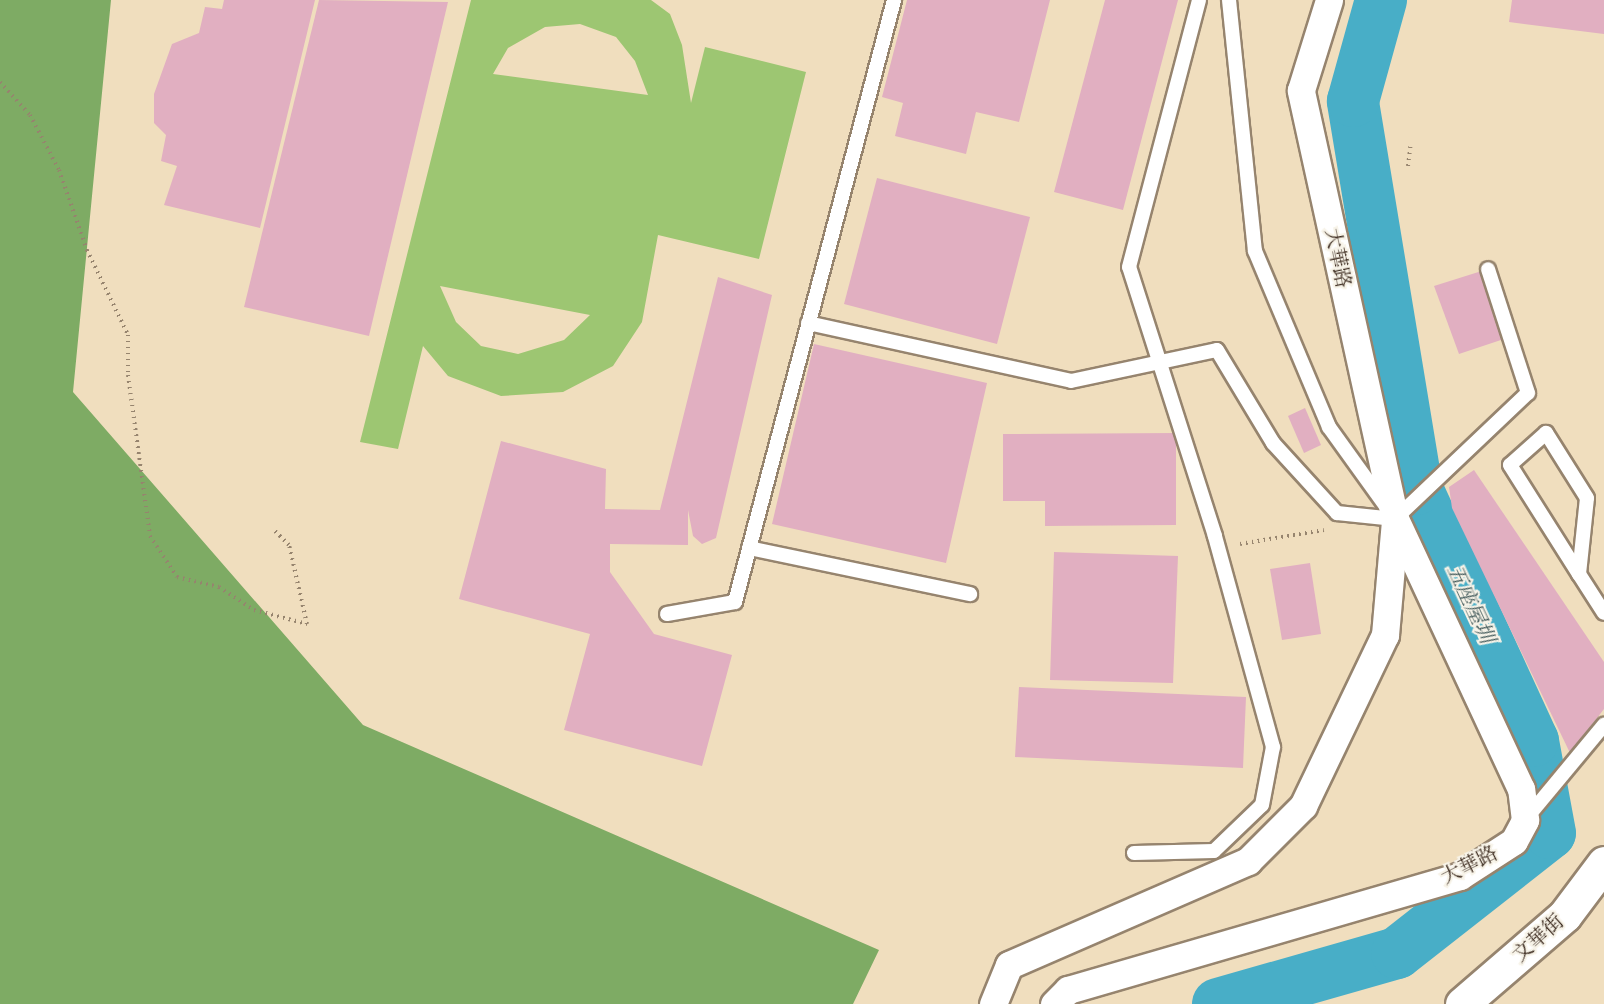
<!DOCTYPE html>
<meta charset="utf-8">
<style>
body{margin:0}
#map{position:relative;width:1604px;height:1004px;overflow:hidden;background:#f0debe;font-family:Cardo,"Noto Serif TC",serif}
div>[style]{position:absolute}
.green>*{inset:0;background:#9dc672}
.forest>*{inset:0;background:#7eab64}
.river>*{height:52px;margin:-26px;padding:0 26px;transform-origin:26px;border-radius:26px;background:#48aec7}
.building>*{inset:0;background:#e1afc1}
.path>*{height:4px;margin-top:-2px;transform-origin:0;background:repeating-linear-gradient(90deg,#96846e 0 1.5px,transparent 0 6px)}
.roads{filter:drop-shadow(2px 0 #96846e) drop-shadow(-2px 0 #96846e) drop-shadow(0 2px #96846e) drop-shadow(0 -2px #96846e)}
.lane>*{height:14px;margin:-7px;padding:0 7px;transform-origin:7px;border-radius:7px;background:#fff}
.street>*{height:27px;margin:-13.5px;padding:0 13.5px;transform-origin:13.5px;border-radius:13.5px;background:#fff}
.secondary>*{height:33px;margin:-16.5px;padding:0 16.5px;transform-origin:16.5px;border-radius:16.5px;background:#fff}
span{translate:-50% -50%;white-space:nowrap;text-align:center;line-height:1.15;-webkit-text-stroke:4.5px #f7f3e8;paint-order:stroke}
.street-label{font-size:20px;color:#3b2a1e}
.water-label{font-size:21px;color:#405859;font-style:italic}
</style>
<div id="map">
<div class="green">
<i style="clip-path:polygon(evenodd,471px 0,651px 0,670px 14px,682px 45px,691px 103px,705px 47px,806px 72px,759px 259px,658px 235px,642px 322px,613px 366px,563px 392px,501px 396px,448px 376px,423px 346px,398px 449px,360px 442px,471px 0,580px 24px,616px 37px,635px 61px,648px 95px,493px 74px,508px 48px,545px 27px,580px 24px,471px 0,440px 286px,590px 315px,564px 340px,518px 354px,481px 346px,456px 322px,440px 286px)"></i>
</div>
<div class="forest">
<i style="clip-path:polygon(0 0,111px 0,73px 392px,363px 725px,879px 950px,853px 1004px,0 1004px)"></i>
</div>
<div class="river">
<i style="left:1218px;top:1004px;width:186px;rotate:-15.9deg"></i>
<i style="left:1397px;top:953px;width:194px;rotate:-38.1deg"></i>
<i style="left:1550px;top:833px;width:94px;rotate:-100.5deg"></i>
<i style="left:1533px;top:741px;width:277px;rotate:-114.7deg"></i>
<i style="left:1417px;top:489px;width:393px;rotate:-99.4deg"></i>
<i style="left:1353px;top:101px;width:105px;rotate:-74.5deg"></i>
</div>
<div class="building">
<i style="clip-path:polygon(224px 0,315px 0,260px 228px,164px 205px,177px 166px,161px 161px,166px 135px,154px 123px,154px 94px,172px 44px,199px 33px,205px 7px,222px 9px)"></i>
<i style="clip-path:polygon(319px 0,448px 2px,369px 336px,244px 307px)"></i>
<i style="clip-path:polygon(907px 0,1050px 0,1019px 122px,976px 112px,966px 154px,895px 136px,903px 103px,882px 97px)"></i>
<i style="clip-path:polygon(1105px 0,1178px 0,1123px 210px,1054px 192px)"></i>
<i style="clip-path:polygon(1512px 0,1604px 0,1604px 34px,1509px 22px)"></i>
<i style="clip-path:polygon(877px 178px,1030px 217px,997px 344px,844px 304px)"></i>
<i style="clip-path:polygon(1488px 269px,1510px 337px,1459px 354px,1434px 286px)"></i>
<i style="clip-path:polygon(718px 277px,772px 295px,716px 538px,702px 544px,693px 536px,688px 510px,688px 545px,610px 544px,610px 572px,654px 634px,732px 655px,702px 766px,564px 730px,590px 634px,459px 599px,501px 441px,606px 469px,605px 509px,660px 510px)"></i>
<i style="clip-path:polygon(814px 344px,987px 383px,946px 563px,772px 524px)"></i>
<i style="clip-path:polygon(1305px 408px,1321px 445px,1304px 453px,1288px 416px)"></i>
<i style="clip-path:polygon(1176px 433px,1176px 525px,1045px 526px,1045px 501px,1003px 501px,1003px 434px)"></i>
<i style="clip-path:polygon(1474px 470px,1604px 662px,1604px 709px,1570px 753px,1452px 508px,1449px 487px)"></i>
<i style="clip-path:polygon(1054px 552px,1178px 556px,1173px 683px,1050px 680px)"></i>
<i style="clip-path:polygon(1310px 563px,1321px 634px,1282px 640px,1270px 569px)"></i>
<i style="clip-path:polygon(1019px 687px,1246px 697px,1243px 768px,1015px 757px)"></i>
</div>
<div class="path">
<i style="left:0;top:82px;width:45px;rotate:47.7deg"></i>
<i style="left:30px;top:115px;width:62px;rotate:62.2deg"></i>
<i style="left:59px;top:170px;width:85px;rotate:70.7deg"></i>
<i style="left:87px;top:250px;width:94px;rotate:64.2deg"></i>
<i style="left:128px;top:335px;width:40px;rotate:90deg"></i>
<i style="left:128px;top:375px;width:162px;rotate:82.2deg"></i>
<i style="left:150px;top:536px;width:49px;rotate:56.6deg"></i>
<i style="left:177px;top:577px;width:43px;rotate:13.4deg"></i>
<i style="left:219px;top:587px;width:42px;rotate:33.3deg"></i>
<i style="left:254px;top:610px;width:55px;rotate:14.8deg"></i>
<i style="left:307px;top:624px;width:81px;rotate:-102.8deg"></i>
<i style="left:289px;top:545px;width:23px;rotate:-135deg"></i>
<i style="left:1408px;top:166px;width:24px;rotate:-83deg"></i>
<i style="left:1240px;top:544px;width:85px;rotate:-9.5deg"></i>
</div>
<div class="roads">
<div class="lane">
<i style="left:1229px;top:0;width:252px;rotate:84.1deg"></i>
<i style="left:1255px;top:251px;width:191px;rotate:67.2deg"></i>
<i style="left:1329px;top:427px;width:96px;rotate:54.3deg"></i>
<i style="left:808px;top:323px;width:269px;rotate:12.4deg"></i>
<i style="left:1071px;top:381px;width:149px;rotate:-12deg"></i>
<i style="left:1217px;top:350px;width:109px;rotate:58.9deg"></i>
<i style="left:1273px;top:443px;width:95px;rotate:47.6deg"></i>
<i style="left:1337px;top:513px;width:58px;rotate:5.9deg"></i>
<i style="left:1395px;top:519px;width:183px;rotate:-43.5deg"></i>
<i style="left:1528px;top:393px;width:130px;rotate:-107.9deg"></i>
<i style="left:749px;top:548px;width:226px;rotate:11.8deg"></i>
<i style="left:1579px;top:574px;width:76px;rotate:-84deg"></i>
<i style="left:1587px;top:498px;width:77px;rotate:-122.2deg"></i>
<i style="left:1546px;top:433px;width:48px;rotate:138.4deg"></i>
<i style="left:1510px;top:465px;width:129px;rotate:57.7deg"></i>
<i style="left:1579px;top:574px;width:46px;rotate:57.3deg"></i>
<i style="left:667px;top:614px;width:69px;rotate:-10deg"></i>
<i style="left:735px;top:602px;width:623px;rotate:-75.2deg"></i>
<i style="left:1525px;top:820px;width:124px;rotate:-50.3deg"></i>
<i style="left:1134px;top:853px;width:80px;rotate:-1.4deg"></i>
<i style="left:1214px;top:851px;width:66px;rotate:-43.8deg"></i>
<i style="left:1262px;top:805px;width:59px;rotate:-79.3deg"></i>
<i style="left:1273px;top:747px;width:219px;rotate:-105.4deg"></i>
<i style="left:1215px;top:536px;width:282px;rotate:-107.7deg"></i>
<i style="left:1129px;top:267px;width:276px;rotate:-75.3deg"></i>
</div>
<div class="street">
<i style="left:993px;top:1004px;width:42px;rotate:-67.7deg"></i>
<i style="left:1009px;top:965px;width:261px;rotate:-23.5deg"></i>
<i style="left:1248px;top:861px;width:78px;rotate:-45deg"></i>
<i style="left:1303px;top:806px;width:190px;rotate:-64.4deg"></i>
<i style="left:1385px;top:635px;width:115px;rotate:-85deg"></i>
<i style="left:1054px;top:1004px;width:20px;rotate:-45deg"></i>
<i style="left:1068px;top:990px;width:408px;rotate:-16.2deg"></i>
<i style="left:1460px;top:876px;width:64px;rotate:-32.9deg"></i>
<i style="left:1514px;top:841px;width:24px;rotate:-62deg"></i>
<i style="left:1525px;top:820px;width:31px;rotate:-97deg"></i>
<i style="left:1521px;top:789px;width:298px;rotate:-115deg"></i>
<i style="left:1395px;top:519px;width:439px;rotate:-102.4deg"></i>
<i style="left:1301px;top:90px;width:94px;rotate:-72.7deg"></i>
</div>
<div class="secondary">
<i style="left:1462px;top:1004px;width:136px;rotate:-40.8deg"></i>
<i style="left:1565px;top:915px;width:65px;rotate:-53.1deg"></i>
</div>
</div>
<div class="street-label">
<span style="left:1338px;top:258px;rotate:78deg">大華路</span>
<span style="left:1469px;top:865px;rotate:-27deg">大華路</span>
<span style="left:1538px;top:938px;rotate:-42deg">文華街</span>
</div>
<div class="water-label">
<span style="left:1470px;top:604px;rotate:65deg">五座屋圳</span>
</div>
</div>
